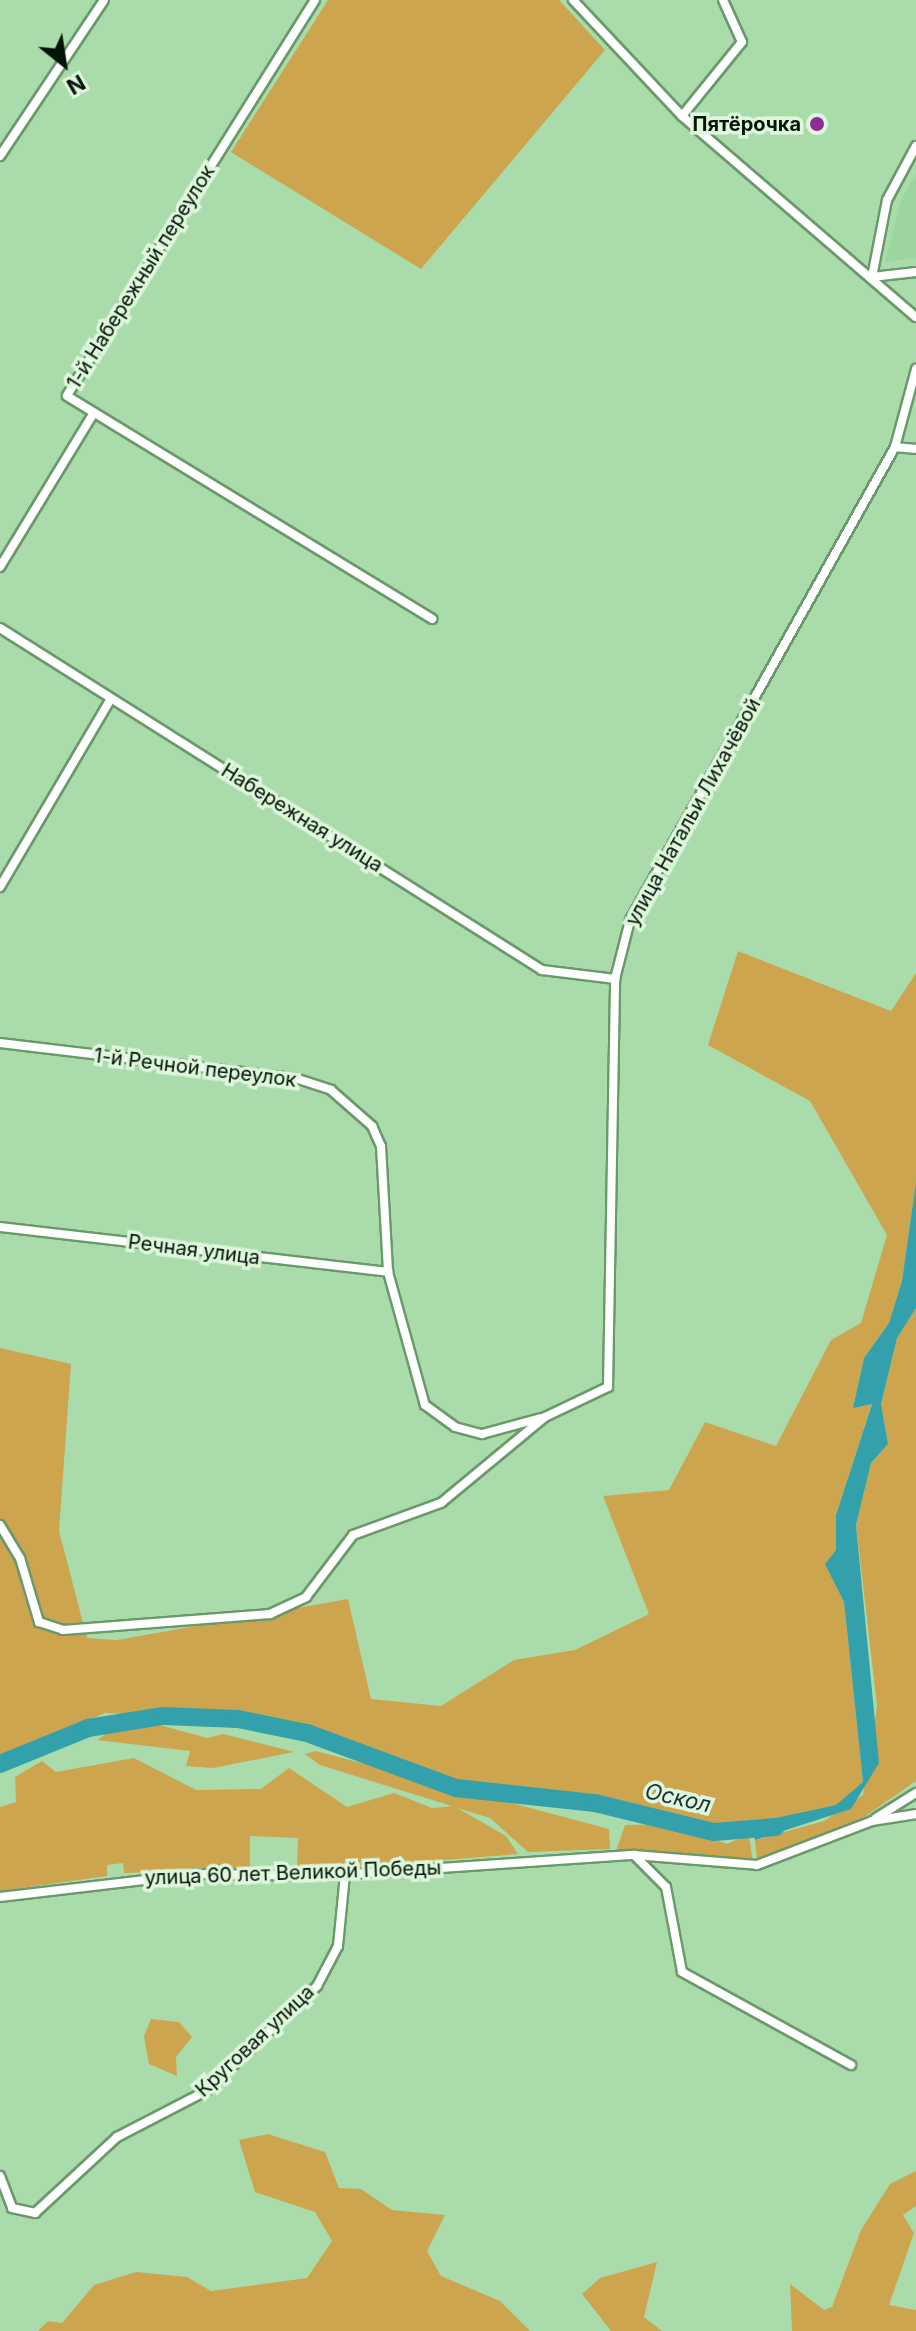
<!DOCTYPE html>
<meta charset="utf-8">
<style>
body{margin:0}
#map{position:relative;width:916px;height:2331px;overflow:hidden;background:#aadcab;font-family:Inter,sans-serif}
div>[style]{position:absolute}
.built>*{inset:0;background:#9dd59e}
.green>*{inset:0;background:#cda54e}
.water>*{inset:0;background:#33a1ac}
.river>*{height:18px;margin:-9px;padding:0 9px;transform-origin:9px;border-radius:9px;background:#33a1ac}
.roads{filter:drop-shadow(2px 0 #6a996b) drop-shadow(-2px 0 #6a996b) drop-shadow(0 2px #6a996b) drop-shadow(0 -2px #6a996b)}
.minor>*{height:8px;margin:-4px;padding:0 4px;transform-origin:4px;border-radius:4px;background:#fff}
.dots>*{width:22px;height:22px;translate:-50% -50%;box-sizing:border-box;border:4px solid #ddf6dc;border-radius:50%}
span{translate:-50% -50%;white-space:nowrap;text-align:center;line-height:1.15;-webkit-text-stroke:7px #ddf6dc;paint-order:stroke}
.poi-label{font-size:20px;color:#041505;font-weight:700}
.right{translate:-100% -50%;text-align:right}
.street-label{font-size:20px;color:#041505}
.water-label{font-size:22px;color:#193134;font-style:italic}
.north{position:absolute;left:24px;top:24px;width:80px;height:80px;-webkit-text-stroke:6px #ddf6dc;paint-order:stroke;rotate:150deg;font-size:22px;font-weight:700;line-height:32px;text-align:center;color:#041505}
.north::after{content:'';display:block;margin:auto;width:28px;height:36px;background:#041505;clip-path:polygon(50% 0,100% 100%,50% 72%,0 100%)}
</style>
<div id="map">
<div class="built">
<i style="clip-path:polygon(916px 173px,916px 258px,885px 262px,901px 200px)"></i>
</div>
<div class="green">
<i style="clip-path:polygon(328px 0,559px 0,605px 50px,421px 269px,231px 152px)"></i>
<i style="clip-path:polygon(738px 951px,891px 1011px,916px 973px,916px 1182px,902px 1281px,889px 1323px,864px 1358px,853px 1408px,872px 1403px,836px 1515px,836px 1550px,826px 1564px,844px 1602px,863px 1782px,837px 1805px,714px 1832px,595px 1803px,456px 1788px,307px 1733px,238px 1719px,105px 1713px,0 1758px,0 1348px,71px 1364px,59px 1531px,87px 1638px,117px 1640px,348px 1599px,371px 1699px,441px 1706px,514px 1660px,575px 1650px,649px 1614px,603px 1496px,669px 1490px,705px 1422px,776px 1446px,831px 1340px,861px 1323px,887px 1235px,810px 1101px,708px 1045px)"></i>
<i style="clip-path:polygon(916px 1308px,916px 1781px,844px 1831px,757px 1861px,755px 1840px,824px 1821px,863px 1795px,877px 1706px,856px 1525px,871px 1463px,888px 1444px,881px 1404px,897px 1338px)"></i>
<i style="clip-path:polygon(160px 1725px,207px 1738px,223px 1734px,294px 1752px,213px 1768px,186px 1766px,190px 1751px,97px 1740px,113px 1729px)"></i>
<i style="clip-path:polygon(316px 1751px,609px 1829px,610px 1849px,528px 1852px,490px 1818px,320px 1765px,305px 1754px)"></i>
<i style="clip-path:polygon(134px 1758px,196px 1790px,261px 1789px,289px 1768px,347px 1807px,394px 1793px,432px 1808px,454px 1806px,506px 1836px,518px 1854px,297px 1872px,298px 1838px,250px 1836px,250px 1869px,124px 1873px,123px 1863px,107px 1865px,107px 1876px,0 1891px,0 1807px,16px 1802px,15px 1777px,42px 1761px,56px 1772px)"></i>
<i style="clip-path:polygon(674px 1824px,727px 1844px,749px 1834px,753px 1864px,724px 1869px,616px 1851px,625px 1825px)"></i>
<i style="clip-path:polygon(151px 2019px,179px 2022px,192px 2037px,176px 2057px,177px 2076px,149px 2064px,144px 2036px)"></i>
<i style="clip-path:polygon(268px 2134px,325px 2152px,339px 2188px,361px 2189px,392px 2210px,445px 2215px,427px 2251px,441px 2276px,500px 2301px,530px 2331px,38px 2331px,48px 2321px,62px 2323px,94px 2285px,136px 2272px,187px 2277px,211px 2291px,307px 2278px,332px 2241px,315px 2212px,255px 2192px,239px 2140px)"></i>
<i style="clip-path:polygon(916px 2171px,916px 2206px,903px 2215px,914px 2233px,889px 2305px,916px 2310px,916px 2331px,792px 2331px,790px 2284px,824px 2310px,832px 2307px,861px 2230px,890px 2184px)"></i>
<i style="clip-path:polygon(657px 2262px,644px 2317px,662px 2331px,611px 2331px,582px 2294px,600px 2278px)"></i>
</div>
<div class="water">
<i style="clip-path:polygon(916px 1182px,916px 1308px,897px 1338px,881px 1404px,888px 1444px,871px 1463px,856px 1525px,879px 1763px,851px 1809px,755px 1840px,753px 1823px,836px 1805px,863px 1782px,844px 1602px,825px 1564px,836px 1550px,836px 1515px,872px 1404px,853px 1408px,864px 1358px,889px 1323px,902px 1281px)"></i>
</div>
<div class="river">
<i style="left:0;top:1764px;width:95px;rotate:-22.2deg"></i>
<i style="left:88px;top:1728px;width:76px;rotate:-9.1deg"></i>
<i style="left:163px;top:1716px;width:75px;rotate:2.3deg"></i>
<i style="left:238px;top:1719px;width:70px;rotate:11.5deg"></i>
<i style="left:307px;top:1733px;width:159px;rotate:20.3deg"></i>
<i style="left:456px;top:1788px;width:140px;rotate:6.2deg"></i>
<i style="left:595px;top:1803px;width:122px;rotate:13.7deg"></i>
<i style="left:714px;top:1832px;width:62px;rotate:-4.6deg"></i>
</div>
<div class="roads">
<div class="minor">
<i style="left:315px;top:0;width:467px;rotate:122.1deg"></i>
<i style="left:67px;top:396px;width:428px;rotate:31.4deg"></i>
<i style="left:573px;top:0;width:159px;rotate:46.8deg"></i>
<i style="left:682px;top:116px;width:308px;rotate:40.7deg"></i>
<i style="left:682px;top:116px;width:95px;rotate:-51deg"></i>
<i style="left:742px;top:42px;width:46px;rotate:-114.3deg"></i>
<i style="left:916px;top:146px;width:61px;rotate:118.2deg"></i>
<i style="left:887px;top:200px;width:78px;rotate:101deg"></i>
<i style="left:872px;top:277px;width:44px;rotate:-6.5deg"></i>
<i style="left:0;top:156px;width:187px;rotate:-56.3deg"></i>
<i style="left:895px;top:447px;width:21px;rotate:5deg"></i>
<i style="left:0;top:567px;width:179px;rotate:-58.7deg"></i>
<i style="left:0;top:628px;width:641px;rotate:32.25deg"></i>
<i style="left:542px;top:970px;width:74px;rotate:7deg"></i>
<i style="left:0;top:887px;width:217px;rotate:-59.5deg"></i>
<i style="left:0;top:1043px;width:297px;rotate:6.8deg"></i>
<i style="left:295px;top:1078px;width:38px;rotate:18deg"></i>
<i style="left:331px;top:1090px;width:55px;rotate:41.3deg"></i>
<i style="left:372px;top:1126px;width:22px;rotate:66deg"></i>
<i style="left:381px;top:1146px;width:126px;rotate:86.8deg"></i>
<i style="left:388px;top:1272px;width:138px;rotate:74.5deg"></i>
<i style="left:425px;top:1405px;width:37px;rotate:36deg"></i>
<i style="left:455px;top:1427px;width:28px;rotate:15deg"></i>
<i style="left:482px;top:1434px;width:61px;rotate:-15.2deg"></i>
<i style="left:0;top:1227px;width:391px;rotate:6.6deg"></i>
<i style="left:0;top:1525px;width:39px;rotate:59deg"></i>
<i style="left:20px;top:1558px;width:67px;rotate:73.5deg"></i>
<i style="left:39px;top:1622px;width:25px;rotate:18deg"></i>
<i style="left:63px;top:1630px;width:208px;rotate:-4.4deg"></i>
<i style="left:270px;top:1614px;width:40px;rotate:-25deg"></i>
<i style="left:306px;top:1597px;width:78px;rotate:-52.8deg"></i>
<i style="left:353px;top:1535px;width:94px;rotate:-20deg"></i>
<i style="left:441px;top:1503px;width:135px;rotate:-39.6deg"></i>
<i style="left:545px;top:1417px;width:70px;rotate:-25.5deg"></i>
<i style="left:608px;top:1387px;width:408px;rotate:-89deg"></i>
<i style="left:615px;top:979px;width:61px;rotate:-75.7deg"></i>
<i style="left:630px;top:920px;width:542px;rotate:-60.74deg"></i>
<i style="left:895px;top:447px;width:81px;rotate:-74.9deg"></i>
<i style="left:876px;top:1818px;width:47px;rotate:-32deg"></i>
<i style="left:634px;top:1855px;width:45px;rotate:45deg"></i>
<i style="left:666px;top:1887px;width:86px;rotate:79.3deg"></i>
<i style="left:682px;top:1972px;width:193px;rotate:28.8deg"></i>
<i style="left:0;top:1897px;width:196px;rotate:-6.7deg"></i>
<i style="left:195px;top:1874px;width:129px;rotate:0.9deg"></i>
<i style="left:324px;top:1876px;width:311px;rotate:-3.9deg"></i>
<i style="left:634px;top:1855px;width:123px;rotate:4.6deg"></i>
<i style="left:757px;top:1865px;width:123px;rotate:-20.9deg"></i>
<i style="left:872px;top:1821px;width:45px;rotate:-9deg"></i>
<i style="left:0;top:2176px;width:34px;rotate:69deg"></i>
<i style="left:12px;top:2208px;width:24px;rotate:12deg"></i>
<i style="left:35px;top:2213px;width:112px;rotate:-42.8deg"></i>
<i style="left:117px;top:2137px;width:100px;rotate:-27.3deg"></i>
<i style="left:206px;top:2091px;width:153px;rotate:-43.4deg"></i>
<i style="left:317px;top:1986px;width:45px;rotate:-62.3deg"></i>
<i style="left:338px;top:1946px;width:71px;rotate:-84.4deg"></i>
</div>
</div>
<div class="dots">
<i style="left:817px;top:124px;background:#8e2c95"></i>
</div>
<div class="poi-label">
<span class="right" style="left:801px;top:124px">Пятёрочка</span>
</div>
<div class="street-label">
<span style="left:141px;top:277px;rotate:-58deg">1-й Набережный переулок</span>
<span style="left:693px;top:812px;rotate:-61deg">улица Натальи Лихачёвой</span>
<span style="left:302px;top:818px;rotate:32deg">Набережная улица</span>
<span style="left:195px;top:1068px;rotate:7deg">1-й Речной переулок</span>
<span style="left:194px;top:1250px;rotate:7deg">Речная улица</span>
<span style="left:293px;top:1873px;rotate:-2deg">улица 60 лет Великой Победы</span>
<span style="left:255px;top:2041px;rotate:-43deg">Круговая улица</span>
</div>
<div class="water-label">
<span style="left:678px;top:1798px;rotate:13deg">Оскол</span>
</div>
<div class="north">N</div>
</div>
